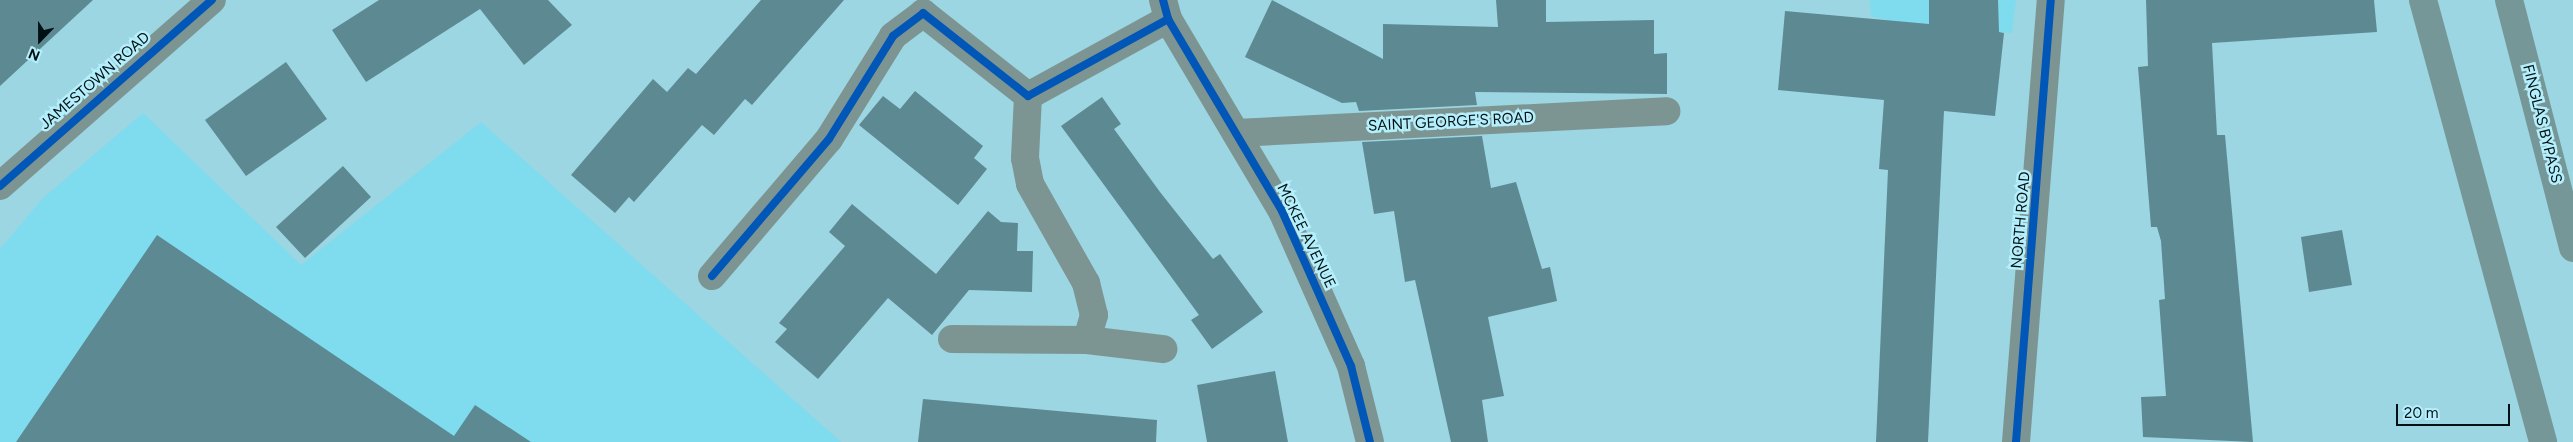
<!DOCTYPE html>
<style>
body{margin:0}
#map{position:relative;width:2573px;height:442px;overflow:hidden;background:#9cd6e2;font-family:Figtree,sans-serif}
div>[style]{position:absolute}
.built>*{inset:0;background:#7fdbee}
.building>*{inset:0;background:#5d8a92}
.minor>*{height:28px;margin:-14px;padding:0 14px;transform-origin:14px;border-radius:14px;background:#7d9592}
.major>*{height:28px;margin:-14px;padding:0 14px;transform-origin:14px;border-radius:14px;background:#759798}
.cycleway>*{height:8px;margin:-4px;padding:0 4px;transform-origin:4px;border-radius:4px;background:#0057b8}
span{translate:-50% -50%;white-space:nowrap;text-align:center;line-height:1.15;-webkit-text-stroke:5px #b5effc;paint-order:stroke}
.street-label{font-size:15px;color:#001115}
.north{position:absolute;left:15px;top:15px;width:50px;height:50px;-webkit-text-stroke:4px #b5effc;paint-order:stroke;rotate:202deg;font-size:14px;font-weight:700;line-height:20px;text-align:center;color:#001115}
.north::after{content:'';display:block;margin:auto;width:18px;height:22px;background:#001115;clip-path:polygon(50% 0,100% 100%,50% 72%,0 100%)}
.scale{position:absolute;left:2396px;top:404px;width:114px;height:22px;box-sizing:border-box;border:2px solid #001115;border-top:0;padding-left:6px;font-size:15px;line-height:18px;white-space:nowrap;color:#001115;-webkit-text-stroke:4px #b5effc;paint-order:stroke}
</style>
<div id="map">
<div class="built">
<i style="clip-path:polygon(1870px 0,2016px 0,2012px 33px,1899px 23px,1871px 16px)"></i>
<i style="clip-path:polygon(143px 113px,301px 265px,481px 122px,841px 442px,0 442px,0 249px,42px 199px)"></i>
</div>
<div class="building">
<i style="clip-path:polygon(0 0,93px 0,0 86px)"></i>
<i style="clip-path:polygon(379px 0,548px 0,572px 25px,524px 65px,480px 9px,366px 82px,332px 30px)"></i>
<i style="clip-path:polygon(761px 0,844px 0,752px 105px,745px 99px,714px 135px,702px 125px,634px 202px,629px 197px,615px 213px,571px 175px,653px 79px,667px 92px,688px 68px,696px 74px)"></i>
<i style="clip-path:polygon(1272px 0,1383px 59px,1383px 24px,1498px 27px,1496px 0,1546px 0,1546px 22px,1654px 20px,1654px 54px,1667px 53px,1667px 94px,1475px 92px,1477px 105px,1359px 111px,1356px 102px,1342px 103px,1245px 57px)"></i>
<i style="clip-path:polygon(1929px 0,1998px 0,1999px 32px,2004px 33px,1995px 116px,1944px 111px,1928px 442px,1876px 442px,1888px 170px,1879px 169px,1884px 100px,1778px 90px,1785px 11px,1929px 24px)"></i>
<i style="clip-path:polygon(2146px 0,2374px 0,2377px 32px,2212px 43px,2217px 135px,2225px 135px,2253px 442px,2143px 437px,2141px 397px,2166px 396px,2159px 300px,2165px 299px,2161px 241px,2157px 227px,2151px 227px,2138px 67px,2148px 66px)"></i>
<i style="clip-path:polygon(286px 62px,327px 119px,246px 176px,205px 120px)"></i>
<i style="clip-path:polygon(915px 91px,983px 146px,974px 158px,987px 169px,958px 205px,859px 125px,883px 96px,900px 109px)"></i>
<i style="clip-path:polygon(1102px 97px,1121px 124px,1114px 129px,1160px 192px,1213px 259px,1220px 254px,1263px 312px,1212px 349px,1191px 320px,1199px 315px,1061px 126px)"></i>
<i style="clip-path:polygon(1482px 136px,1491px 188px,1516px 182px,1542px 269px,1550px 267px,1557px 301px,1488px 317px,1504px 396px,1482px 400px,1488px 442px,1451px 442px,1415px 280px,1405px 282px,1394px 211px,1374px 214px,1362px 142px)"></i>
<i style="clip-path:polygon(343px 166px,371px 197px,305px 258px,276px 227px)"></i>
<i style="clip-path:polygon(852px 204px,936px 274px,988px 211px,1001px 222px,1018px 223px,1017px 251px,1033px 251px,1032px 292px,969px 290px,932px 335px,888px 298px,818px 379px,775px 342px,787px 329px,779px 323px,845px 246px,829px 232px)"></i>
<i style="clip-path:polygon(2342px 230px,2352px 285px,2309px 292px,2301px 237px)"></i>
<i style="clip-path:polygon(157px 235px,454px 436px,475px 405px,531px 442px,16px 442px)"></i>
<i style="clip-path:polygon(1275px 371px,1288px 442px,1207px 442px,1197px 385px)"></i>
<i style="clip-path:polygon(923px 399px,1157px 420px,1156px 442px,918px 442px)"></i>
</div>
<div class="minor">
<i style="left:1163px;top:0;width:20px;rotate:75deg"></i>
<i style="left:1168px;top:19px;width:223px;rotate:59.3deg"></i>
<i style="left:1282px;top:211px;width:170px;rotate:66deg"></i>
<i style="left:1351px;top:366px;width:78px;rotate:76deg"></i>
<i style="left:1028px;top:96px;width:62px;rotate:92.8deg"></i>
<i style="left:1025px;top:158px;width:26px;rotate:79deg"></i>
<i style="left:1030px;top:184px;width:114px;rotate:60.5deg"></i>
<i style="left:1086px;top:283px;width:33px;rotate:76deg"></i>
<i style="left:1094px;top:315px;width:26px;rotate:106deg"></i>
<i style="left:1236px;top:133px;width:431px;rotate:-2.9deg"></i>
<i style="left:0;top:186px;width:282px;rotate:-41.3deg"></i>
<i style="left:712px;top:276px;width:180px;rotate:-49.5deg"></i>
<i style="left:829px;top:139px;width:121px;rotate:-58.1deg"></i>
<i style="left:893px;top:36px;width:38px;rotate:-37deg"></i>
<i style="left:923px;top:13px;width:134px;rotate:38.3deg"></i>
<i style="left:1028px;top:96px;width:160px;rotate:-28.8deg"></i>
<i style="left:952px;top:339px;width:135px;rotate:0.4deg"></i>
<i style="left:1087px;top:340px;width:77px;rotate:6.8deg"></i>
<i style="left:2016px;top:442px;width:443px;rotate:-85.5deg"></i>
</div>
<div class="major">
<i style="left:2423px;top:0;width:458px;rotate:74.8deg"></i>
<i style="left:2509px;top:0;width:256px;rotate:75.5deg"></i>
</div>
<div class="cycleway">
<i style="left:1163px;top:0;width:20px;rotate:75deg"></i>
<i style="left:1168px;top:19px;width:223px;rotate:59.3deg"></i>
<i style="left:1282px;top:211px;width:170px;rotate:66deg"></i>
<i style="left:1351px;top:366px;width:78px;rotate:76deg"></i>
<i style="left:0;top:186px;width:282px;rotate:-41.3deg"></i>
<i style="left:712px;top:276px;width:180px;rotate:-49.5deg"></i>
<i style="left:829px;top:139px;width:121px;rotate:-58.1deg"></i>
<i style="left:893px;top:36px;width:38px;rotate:-37deg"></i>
<i style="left:923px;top:13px;width:134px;rotate:38.3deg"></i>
<i style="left:1028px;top:96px;width:160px;rotate:-28.8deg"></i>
<i style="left:2016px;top:442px;width:443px;rotate:-85.5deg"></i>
</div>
<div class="street-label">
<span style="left:95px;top:81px;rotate:-41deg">JAMESTOWN ROAD</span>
<span style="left:1451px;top:122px;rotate:-3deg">SAINT GEORGE'S ROAD</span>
<span style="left:2542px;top:124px;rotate:76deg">FINGLAS BYPASS</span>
<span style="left:2021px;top:220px;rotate:-85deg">NORTH ROAD</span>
<span style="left:1306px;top:236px;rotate:64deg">MCKEE AVENUE</span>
</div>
<div class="north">N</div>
<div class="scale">20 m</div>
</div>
